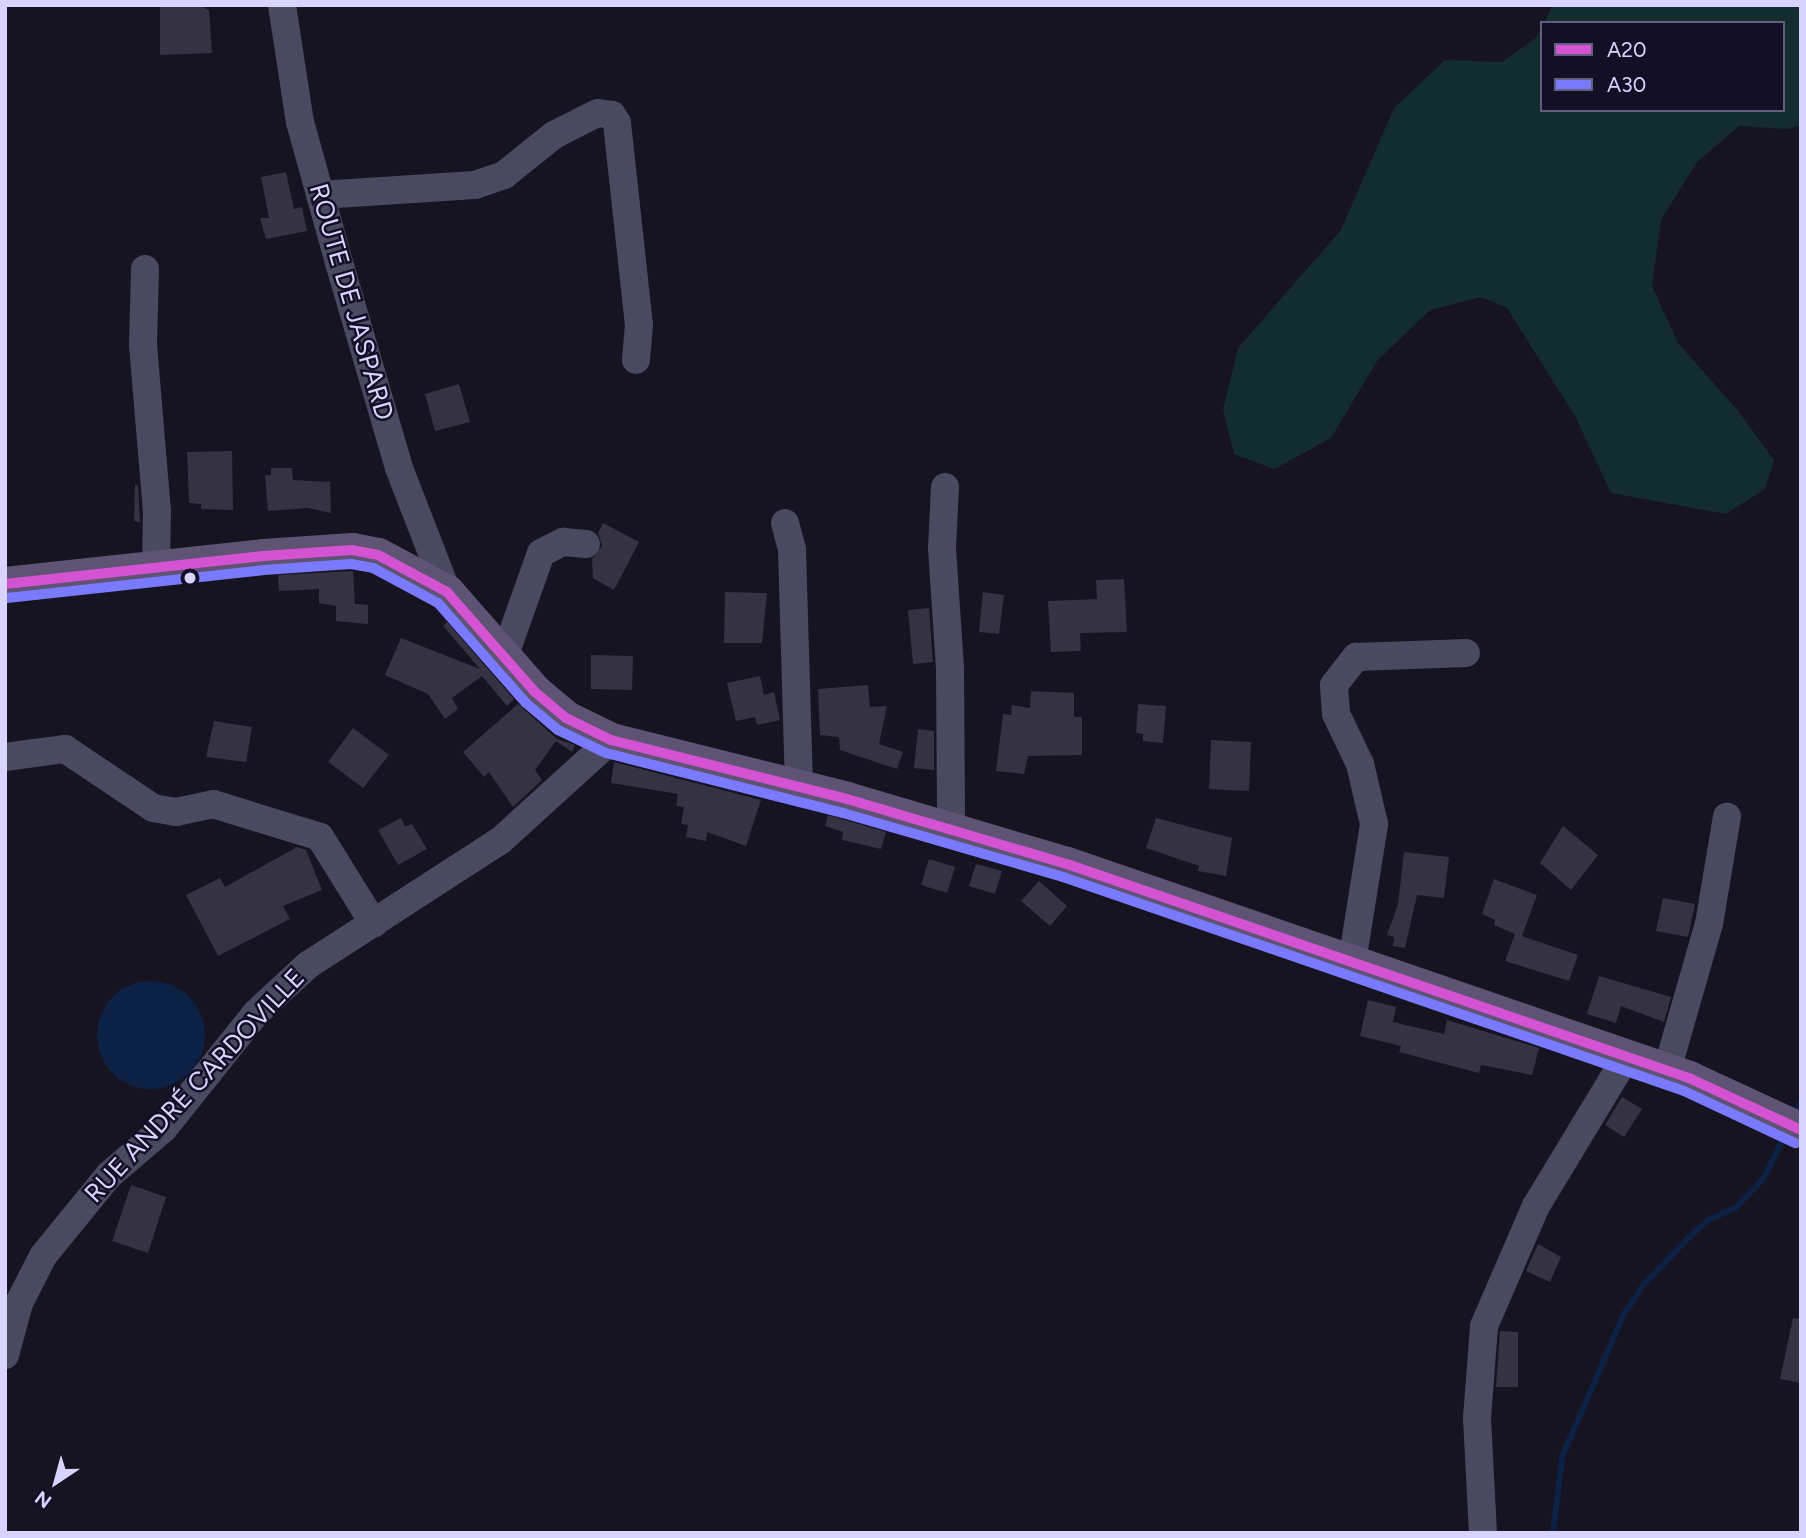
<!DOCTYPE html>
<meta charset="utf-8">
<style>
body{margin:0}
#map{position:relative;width:1806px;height:1538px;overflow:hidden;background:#161421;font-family:Figtree,sans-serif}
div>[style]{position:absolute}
.green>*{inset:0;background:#132c2d}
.water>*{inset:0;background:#0d2144}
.round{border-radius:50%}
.stream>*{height:6px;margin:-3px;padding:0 3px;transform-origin:3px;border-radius:3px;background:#0d2144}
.building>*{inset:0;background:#343243}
.minor>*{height:28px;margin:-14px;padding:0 14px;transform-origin:14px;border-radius:14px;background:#4a4962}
.major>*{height:35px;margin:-17.5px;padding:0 17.5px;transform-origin:17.5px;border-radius:17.5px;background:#5e5373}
.bus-1>*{height:10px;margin:-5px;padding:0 5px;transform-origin:5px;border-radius:5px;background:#d353d3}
.bus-2>*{height:10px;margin:-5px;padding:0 5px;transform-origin:5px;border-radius:5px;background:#7a7aff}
.dots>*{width:19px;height:19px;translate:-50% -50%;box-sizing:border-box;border:4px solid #130f26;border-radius:50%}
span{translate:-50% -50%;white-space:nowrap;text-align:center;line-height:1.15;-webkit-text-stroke:5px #130f26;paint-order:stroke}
.street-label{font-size:26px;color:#d9d4ff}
.frame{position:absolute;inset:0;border:7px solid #d9d4ff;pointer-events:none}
.legend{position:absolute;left:1540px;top:21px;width:245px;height:91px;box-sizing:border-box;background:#130f26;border:2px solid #625e7d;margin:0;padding:9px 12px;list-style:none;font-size:21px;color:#d9d4ff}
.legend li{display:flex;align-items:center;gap:14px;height:35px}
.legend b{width:35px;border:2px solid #625e7d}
.north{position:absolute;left:21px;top:1447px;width:70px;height:70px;-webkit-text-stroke:5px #130f26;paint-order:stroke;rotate:216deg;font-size:19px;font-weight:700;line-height:28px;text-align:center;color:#d9d4ff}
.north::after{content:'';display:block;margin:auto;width:24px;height:32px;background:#d9d4ff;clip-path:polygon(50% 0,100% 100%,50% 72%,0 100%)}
</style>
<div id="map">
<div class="green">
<i style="clip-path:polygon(1553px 5px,1801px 5px,1801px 125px,1788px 129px,1739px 126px,1697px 162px,1661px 220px,1652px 286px,1678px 343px,1739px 412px,1774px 460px,1765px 489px,1726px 514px,1611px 493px,1575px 416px,1507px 308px,1481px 297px,1430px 310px,1377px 361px,1331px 438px,1274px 469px,1234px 454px,1223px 410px,1238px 348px,1341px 230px,1394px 108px,1445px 60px,1502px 62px,1536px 38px,1542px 27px,1542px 110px,1783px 110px,1783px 23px,1544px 23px)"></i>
</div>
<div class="water">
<i class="round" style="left:97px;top:981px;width:108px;height:108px"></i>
</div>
<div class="stream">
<i style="left:1794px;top:1116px;width:17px;rotate:-66deg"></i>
<i style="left:1553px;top:1533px;width:77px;rotate:-83.2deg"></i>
<i style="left:1562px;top:1457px;width:156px;rotate:-66.6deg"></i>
<i style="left:1624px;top:1314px;width:37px;rotate:-56deg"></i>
<i style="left:1645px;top:1283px;width:64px;rotate:-46.3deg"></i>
<i style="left:1689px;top:1237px;width:25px;rotate:-42deg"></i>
<i style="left:1708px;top:1220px;width:30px;rotate:-24deg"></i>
<i style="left:1735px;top:1208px;width:42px;rotate:-46deg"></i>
<i style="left:1764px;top:1178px;width:48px;rotate:-64deg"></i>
</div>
<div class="building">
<i style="clip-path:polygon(160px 5px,198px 5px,209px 10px,212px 53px,160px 55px)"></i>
<i style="clip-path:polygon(286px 172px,294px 209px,302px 207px,307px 231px,266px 239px,260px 218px,269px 218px,261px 177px)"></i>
<i style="clip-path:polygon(459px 384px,470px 422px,435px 431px,425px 394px)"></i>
<i style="clip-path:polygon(232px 451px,233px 510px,201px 509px,201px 504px,189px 503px,187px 452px)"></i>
<i style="clip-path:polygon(271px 468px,292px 468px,293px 480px,330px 482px,331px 513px,308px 508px,268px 511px,265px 475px,271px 475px)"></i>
<i style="clip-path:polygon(135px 485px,138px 485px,140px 522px,134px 521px)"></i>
<i style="clip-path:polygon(603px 523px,639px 542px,614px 590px,593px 578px,592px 559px,602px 546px,598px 533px)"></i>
<i style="clip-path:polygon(353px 571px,355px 604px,368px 605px,368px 624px,336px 621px,336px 606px,319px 603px,319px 589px,279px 591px,278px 575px)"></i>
<i style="clip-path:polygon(1124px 579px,1127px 632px,1080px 633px,1081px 651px,1051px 652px,1048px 601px,1097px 599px,1096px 580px)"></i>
<i style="clip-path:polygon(725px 592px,767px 593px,762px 643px,724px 643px)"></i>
<i style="clip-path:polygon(983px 592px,1004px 595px,999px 634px,979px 632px)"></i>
<i style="clip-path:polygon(929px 608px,933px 662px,913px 664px,908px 610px)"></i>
<i style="clip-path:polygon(447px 622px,514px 699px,507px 706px,482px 676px,452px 698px,458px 709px,445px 719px,428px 694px,385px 675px,401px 638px,480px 669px,443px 626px)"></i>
<i style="clip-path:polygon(591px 655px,633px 656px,632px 690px,591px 689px)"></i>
<i style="clip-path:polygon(760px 676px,764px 695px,774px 692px,780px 720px,757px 725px,755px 717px,736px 721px,727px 683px)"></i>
<i style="clip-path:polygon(868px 685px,870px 707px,887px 706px,879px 744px,903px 752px,897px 769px,840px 750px,839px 737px,820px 735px,818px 689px)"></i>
<i style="clip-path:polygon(1031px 691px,1074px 693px,1074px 717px,1082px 717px,1082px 755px,1028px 756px,1024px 774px,996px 771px,1003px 714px,1011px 715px,1012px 705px,1030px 708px)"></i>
<i style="clip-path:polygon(518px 704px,557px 739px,575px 745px,572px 752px,556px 741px,535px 770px,542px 780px,513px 807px,489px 772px,484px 777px,463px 752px)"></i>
<i style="clip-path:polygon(1138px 704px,1166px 706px,1163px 743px,1143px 741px,1143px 734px,1136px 733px)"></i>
<i style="clip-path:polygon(214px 721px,252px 727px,246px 762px,206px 757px)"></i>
<i style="clip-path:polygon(353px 728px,389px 755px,363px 788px,328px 762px)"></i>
<i style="clip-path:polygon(918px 729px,934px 731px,934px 770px,914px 768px)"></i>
<i style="clip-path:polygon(1211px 740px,1251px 742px,1249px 791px,1209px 789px)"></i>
<i style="clip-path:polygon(614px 762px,761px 800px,746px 846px,707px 832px,706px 841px,686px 837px,688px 825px,681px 824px,684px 807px,676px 806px,678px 794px,611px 783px)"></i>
<i style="clip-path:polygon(828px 815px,886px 832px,881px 849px,842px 840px,843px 832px,825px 826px)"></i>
<i style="clip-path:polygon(401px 818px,405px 826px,412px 824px,427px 849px,398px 865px,378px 830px)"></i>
<i style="clip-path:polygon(1156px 818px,1232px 838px,1226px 876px,1198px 871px,1199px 866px,1146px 848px)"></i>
<i style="clip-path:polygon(1563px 826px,1598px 855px,1571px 890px,1540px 863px)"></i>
<i style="clip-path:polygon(297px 847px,306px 850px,322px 890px,283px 906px,290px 919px,218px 956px,186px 895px,220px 878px,225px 887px)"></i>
<i style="clip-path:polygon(1404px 852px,1449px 857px,1444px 898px,1417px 895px,1405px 948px,1393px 946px,1394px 937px,1387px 935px,1398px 904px)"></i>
<i style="clip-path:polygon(929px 859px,955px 867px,947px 893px,921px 885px)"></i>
<i style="clip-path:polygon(976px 864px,1002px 871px,995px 894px,969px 886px)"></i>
<i style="clip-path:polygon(1494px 879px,1537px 895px,1522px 936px,1578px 955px,1569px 981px,1505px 961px,1515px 934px,1494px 925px,1495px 920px,1482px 914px)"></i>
<i style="clip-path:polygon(1039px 881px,1067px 906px,1050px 926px,1021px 901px)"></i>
<i style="clip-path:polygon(1663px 898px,1695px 904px,1688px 937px,1656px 931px)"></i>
<i style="clip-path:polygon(1599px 976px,1671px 997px,1664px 1022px,1621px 1006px,1616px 1023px,1587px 1014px)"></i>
<i style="clip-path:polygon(1368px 1000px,1396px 1007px,1393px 1022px,1444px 1034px,1447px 1020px,1539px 1048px,1532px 1075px,1481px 1065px,1479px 1073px,1399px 1052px,1401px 1046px,1360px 1036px)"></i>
<i style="clip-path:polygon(1622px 1097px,1642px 1109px,1624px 1137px,1605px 1125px)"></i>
<i style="clip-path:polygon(131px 1185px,166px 1197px,148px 1253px,112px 1241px)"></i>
<i style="clip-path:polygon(1538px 1244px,1561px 1257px,1550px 1282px,1526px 1271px)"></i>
<i style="clip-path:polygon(1793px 1318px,1801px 1319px,1801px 1383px,1780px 1379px)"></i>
<i style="clip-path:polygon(1500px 1331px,1518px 1332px,1518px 1387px,1496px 1387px)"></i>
</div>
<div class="minor">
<i style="left:282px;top:5px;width:118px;rotate:81.3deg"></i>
<i style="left:300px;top:122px;width:149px;rotate:74.5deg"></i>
<i style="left:340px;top:266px;width:210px;rotate:73.7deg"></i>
<i style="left:399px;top:468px;width:133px;rotate:68.8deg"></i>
<i style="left:320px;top:195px;width:155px;rotate:-3.7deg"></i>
<i style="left:475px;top:185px;width:31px;rotate:-19deg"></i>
<i style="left:504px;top:175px;width:64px;rotate:-38.7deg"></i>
<i style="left:554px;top:135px;width:35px;rotate:-27deg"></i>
<i style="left:585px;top:119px;width:14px;rotate:-25deg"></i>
<i style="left:598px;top:113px;width:14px;rotate:8deg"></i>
<i style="left:612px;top:115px;width:9px;rotate:58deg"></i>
<i style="left:617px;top:123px;width:203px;rotate:83.8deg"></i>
<i style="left:639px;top:325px;width:35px;rotate:95deg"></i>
<i style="left:145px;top:269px;width:76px;rotate:91.5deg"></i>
<i style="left:143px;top:345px;width:166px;rotate:85.2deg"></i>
<i style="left:157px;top:510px;width:58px;rotate:91deg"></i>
<i style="left:945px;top:487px;width:61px;rotate:92.8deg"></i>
<i style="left:942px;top:548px;width:121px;rotate:86.2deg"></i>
<i style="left:950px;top:669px;width:161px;rotate:89.6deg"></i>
<i style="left:785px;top:523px;width:28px;rotate:75deg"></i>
<i style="left:792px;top:550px;width:236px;rotate:88.3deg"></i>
<i style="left:504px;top:657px;width:110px;rotate:-70.4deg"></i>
<i style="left:541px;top:553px;width:25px;rotate:-27deg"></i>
<i style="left:563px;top:542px;width:23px;rotate:5deg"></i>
<i style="left:5px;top:757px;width:61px;rotate:-7.6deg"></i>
<i style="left:65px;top:749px;width:106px;rotate:33.8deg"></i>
<i style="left:153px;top:808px;width:23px;rotate:10deg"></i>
<i style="left:176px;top:812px;width:38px;rotate:-12deg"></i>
<i style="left:213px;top:804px;width:112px;rotate:17.1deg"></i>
<i style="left:320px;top:837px;width:102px;rotate:58.2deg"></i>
<i style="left:1352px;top:962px;width:140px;rotate:-80.9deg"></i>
<i style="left:1374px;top:824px;width:62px;rotate:-103.1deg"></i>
<i style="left:1360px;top:764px;width:55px;rotate:-115.6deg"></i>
<i style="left:1336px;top:714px;width:29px;rotate:-94deg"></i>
<i style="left:1334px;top:685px;width:36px;rotate:-52deg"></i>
<i style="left:1356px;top:657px;width:110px;rotate:-2.1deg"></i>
<i style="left:1667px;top:1070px;width:152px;rotate:-74deg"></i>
<i style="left:1709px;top:924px;width:109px;rotate:-80.5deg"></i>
<i style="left:5px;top:1355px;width:54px;rotate:-74.9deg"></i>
<i style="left:19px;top:1303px;width:53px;rotate:-62.9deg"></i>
<i style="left:43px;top:1256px;width:104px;rotate:-50.8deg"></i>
<i style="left:109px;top:1175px;width:72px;rotate:-40.5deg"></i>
<i style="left:164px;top:1128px;width:147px;rotate:-51.3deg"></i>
<i style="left:256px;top:1013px;width:71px;rotate:-42.7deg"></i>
<i style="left:308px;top:965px;width:229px;rotate:-32.9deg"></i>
<i style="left:500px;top:841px;width:150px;rotate:-42.3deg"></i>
<i style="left:1483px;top:1533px;width:115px;rotate:-93deg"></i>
<i style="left:1477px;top:1418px;width:92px;rotate:-85.6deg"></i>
<i style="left:1484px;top:1326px;width:131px;rotate:-66.6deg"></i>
<i style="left:1536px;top:1206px;width:175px;rotate:-58.8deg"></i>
</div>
<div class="major">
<i style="left:5px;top:584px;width:260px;rotate:-6.2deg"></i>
<i style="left:263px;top:556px;width:89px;rotate:-3.9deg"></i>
<i style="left:352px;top:550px;width:26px;rotate:11deg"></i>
<i style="left:378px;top:555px;width:78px;rotate:28.2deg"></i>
<i style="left:447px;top:592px;width:133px;rotate:48.7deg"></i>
<i style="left:535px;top:692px;width:40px;rotate:40deg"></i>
<i style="left:566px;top:718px;width:50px;rotate:26.1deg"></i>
<i style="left:611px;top:740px;width:243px;rotate:14deg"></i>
<i style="left:847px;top:799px;width:229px;rotate:16.5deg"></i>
<i style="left:1067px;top:864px;width:658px;rotate:18.99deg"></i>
<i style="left:1689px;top:1078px;width:123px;rotate:24.9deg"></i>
</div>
<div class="bus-1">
<i style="left:5px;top:584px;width:260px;rotate:-6.2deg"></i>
<i style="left:263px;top:556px;width:89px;rotate:-3.9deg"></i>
<i style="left:352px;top:550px;width:26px;rotate:11deg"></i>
<i style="left:378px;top:555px;width:78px;rotate:28.2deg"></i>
<i style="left:447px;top:592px;width:133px;rotate:48.7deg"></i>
<i style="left:535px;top:692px;width:40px;rotate:40deg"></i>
<i style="left:566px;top:718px;width:50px;rotate:26.1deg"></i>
<i style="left:611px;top:740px;width:243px;rotate:14deg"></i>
<i style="left:847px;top:799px;width:229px;rotate:16.5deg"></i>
<i style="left:1067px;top:864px;width:658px;rotate:18.99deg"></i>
<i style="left:1689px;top:1078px;width:123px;rotate:24.9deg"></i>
</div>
<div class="bus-2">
<i style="left:7px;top:598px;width:259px;rotate:-6.2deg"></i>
<i style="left:264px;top:570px;width:87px;rotate:-3.9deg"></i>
<i style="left:351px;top:564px;width:22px;rotate:10deg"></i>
<i style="left:373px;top:568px;width:74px;rotate:28.3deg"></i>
<i style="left:438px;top:603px;width:133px;rotate:48.7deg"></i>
<i style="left:526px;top:703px;width:42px;rotate:40.2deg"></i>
<i style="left:558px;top:730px;width:53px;rotate:25.6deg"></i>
<i style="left:606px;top:753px;width:244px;rotate:14.2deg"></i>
<i style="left:843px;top:813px;width:229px;rotate:16.2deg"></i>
<i style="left:1063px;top:877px;width:657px;rotate:19.01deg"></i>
<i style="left:1684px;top:1091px;width:123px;rotate:25.1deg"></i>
</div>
<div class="dots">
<i style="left:190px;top:578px;background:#d9d4ff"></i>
</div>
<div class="street-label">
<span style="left:351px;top:302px;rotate:74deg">ROUTE DE JASPARD</span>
<span style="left:195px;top:1086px;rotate:-47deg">RUE ANDRÉ CARDOVILLE</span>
</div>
<div class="frame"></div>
<ul class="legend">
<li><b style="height:9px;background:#d353d3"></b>A20</li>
<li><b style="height:9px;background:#7a7aff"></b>A30</li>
</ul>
<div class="north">N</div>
</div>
